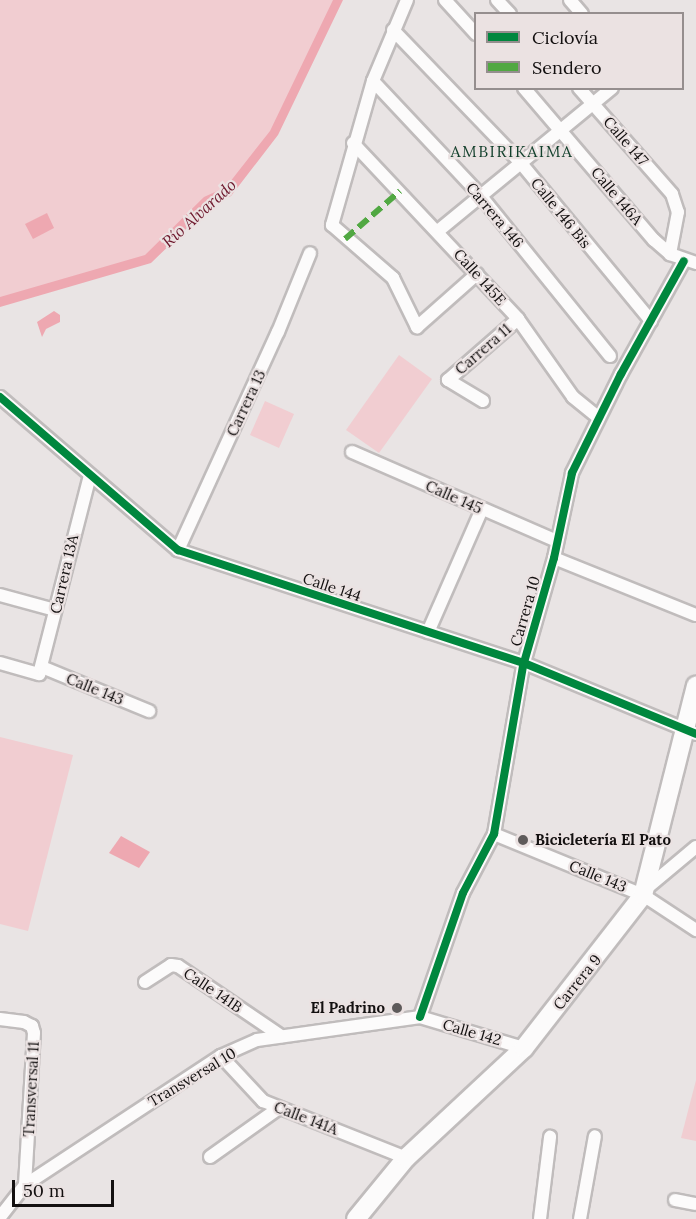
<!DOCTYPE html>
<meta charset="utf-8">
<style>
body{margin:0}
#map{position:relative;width:696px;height:1219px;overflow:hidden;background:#e9e4e4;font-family:Lora,serif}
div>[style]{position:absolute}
.green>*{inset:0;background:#f1cdd1}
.water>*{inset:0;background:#eea8b1}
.roads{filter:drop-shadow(2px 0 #c0bcbc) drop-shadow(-2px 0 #c0bcbc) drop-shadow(0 2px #c0bcbc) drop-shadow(0 -2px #c0bcbc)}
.street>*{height:12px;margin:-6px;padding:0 6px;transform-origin:6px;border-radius:6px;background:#fcfbfb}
.secondary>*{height:18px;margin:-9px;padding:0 9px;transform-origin:9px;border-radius:9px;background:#fcfbfb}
.quiet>*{height:6px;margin-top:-3px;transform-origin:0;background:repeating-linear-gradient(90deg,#51a842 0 12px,transparent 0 18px)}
.cycleway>*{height:8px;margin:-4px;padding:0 4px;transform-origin:4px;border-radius:4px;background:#00873e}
.dots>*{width:16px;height:16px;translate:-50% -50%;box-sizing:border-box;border:3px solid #ebe2e2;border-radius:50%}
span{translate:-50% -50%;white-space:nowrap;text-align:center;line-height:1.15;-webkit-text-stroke:4.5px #ebe2e2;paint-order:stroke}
.street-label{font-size:15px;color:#131010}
.poi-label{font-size:15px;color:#131010;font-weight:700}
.left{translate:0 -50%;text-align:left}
.right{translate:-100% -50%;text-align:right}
.neighbourhood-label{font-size:16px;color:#123f2b;letter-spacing:1.5px}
.water-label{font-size:16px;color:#6d172c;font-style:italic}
.legend{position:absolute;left:474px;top:12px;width:210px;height:78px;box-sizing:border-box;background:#ebe2e2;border:2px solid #958e8e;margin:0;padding:8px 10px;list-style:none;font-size:18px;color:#131010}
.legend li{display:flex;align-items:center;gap:12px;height:30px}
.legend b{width:30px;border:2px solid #958e8e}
.scale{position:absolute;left:12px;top:1180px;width:102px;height:27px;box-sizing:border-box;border:3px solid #131010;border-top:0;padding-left:8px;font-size:18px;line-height:21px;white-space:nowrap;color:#131010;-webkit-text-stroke:4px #ebe2e2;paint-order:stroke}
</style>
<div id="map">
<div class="green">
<i style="clip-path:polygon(0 0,338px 0,274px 133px,229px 190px,215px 196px,148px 259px,0 302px)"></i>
<i style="clip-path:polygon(399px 355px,432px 379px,379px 453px,346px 430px)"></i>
<i style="clip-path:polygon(265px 401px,294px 414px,279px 448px,250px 435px)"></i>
<i style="clip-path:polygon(0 737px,73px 755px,28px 931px,0 924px)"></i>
<i style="clip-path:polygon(696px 1080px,696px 1141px,681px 1138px)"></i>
</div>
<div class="water">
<i style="clip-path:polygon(333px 0,343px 0,278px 135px,231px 196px,211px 205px,151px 263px,0 307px,0 297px,145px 255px,204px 197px,226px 187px,270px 131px)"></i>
<i style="clip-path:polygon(47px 213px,54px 228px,33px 239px,25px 224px)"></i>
<i style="clip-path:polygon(54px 311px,60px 315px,60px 322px,46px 329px,42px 337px,37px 322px)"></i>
<i style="clip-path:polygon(121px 836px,150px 852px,139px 868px,109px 853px)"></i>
</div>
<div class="roads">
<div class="street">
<i style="left:407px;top:0;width:88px;rotate:112.8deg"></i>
<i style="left:373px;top:81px;width:150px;rotate:105.9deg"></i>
<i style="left:332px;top:225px;width:81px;rotate:41deg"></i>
<i style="left:393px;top:278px;width:55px;rotate:63.9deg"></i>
<i style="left:417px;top:327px;width:80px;rotate:-41.5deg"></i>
<i style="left:445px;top:0;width:46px;rotate:47.6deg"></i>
<i style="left:497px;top:0;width:19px;rotate:47deg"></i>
<i style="left:570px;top:0;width:18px;rotate:49deg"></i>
<i style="left:393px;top:30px;width:183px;rotate:46.1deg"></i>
<i style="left:520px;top:162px;width:206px;rotate:50.5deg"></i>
<i style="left:373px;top:81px;width:156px;rotate:46.8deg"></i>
<i style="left:480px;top:195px;width:207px;rotate:51.1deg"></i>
<i style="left:524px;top:88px;width:200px;rotate:49.5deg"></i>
<i style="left:654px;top:240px;width:21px;rotate:41deg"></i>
<i style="left:670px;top:254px;width:28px;rotate:19deg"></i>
<i style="left:579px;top:88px;width:141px;rotate:48.7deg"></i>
<i style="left:672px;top:194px;width:19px;rotate:72deg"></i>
<i style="left:678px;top:212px;width:43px;rotate:100.8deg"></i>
<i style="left:353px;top:143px;width:241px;rotate:46.8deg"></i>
<i style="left:518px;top:319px;width:95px;rotate:54.8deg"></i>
<i style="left:573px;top:397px;width:33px;rotate:39deg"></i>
<i style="left:438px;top:231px;width:225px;rotate:-39.4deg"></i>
<i style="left:0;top:397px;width:235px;rotate:40.7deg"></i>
<i style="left:178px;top:550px;width:364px;rotate:18.1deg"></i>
<i style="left:524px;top:663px;width:186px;rotate:22.4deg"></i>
<i style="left:483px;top:401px;width:41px;rotate:-149deg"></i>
<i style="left:448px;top:380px;width:93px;rotate:-41.1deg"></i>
<i style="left:352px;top:452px;width:223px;rotate:23.5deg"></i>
<i style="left:178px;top:550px;width:240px;rotate:-65.4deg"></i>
<i style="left:278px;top:332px;width:85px;rotate:-67.9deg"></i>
<i style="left:554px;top:558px;width:153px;rotate:21.9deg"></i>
<i style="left:0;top:595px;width:57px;rotate:15.3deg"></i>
<i style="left:428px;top:632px;width:134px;rotate:-66.3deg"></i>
<i style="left:0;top:663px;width:41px;rotate:15.8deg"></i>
<i style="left:39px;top:674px;width:205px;rotate:-75.6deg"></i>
<i style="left:42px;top:667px;width:116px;rotate:22.4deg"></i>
<i style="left:494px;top:834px;width:161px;rotate:22.3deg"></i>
<i style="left:643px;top:895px;width:64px;rotate:33.4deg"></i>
<i style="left:647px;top:888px;width:64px;rotate:-39.9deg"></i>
<i style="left:145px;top:982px;width:31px;rotate:-33deg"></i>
<i style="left:171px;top:965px;width:7px;rotate:8deg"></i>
<i style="left:178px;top:966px;width:125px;rotate:34.2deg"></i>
<i style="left:420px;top:1017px;width:131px;rotate:-70.9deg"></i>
<i style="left:463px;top:893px;width:67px;rotate:-62.3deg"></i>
<i style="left:494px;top:834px;width:170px;rotate:-80.2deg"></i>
<i style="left:523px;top:666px;width:112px;rotate:-74deg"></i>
<i style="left:554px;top:558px;width:87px;rotate:-78deg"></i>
<i style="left:572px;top:473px;width:110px;rotate:-63.7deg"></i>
<i style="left:621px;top:374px;width:129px;rotate:-60.9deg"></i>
<i style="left:0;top:1019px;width:24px;rotate:7deg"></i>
<i style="left:24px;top:1022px;width:9px;rotate:27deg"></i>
<i style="left:32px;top:1026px;width:7px;rotate:74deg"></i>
<i style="left:34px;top:1033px;width:152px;rotate:93.4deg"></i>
<i style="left:221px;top:1056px;width:62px;rotate:47deg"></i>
<i style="left:263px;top:1101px;width:154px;rotate:21.7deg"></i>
<i style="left:210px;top:1157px;width:85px;rotate:-35.4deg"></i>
<i style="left:675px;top:1200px;width:21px;rotate:11deg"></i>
<i style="left:0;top:1217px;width:41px;rotate:-52deg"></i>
<i style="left:25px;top:1185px;width:235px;rotate:-33.4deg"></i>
<i style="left:221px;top:1056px;width:39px;rotate:-24deg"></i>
<i style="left:257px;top:1040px;width:165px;rotate:-8deg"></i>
<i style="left:420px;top:1017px;width:109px;rotate:16.6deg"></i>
<i style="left:540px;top:1219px;width:83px;rotate:-83deg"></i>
<i style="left:580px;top:1219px;width:84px;rotate:-79.8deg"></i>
</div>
<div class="secondary">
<i style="left:356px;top:1219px;width:79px;rotate:-50.7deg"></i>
<i style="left:406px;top:1158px;width:161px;rotate:-43deg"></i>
<i style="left:524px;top:1048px;width:194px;rotate:-52.1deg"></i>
<i style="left:643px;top:895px;width:216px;rotate:-75.8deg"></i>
</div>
</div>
<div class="quiet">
<i style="left:345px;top:239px;width:73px;rotate:-41.1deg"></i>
</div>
<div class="cycleway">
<i style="left:0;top:397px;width:235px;rotate:40.7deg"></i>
<i style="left:178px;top:550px;width:364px;rotate:18.1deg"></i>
<i style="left:524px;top:663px;width:186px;rotate:22.4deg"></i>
<i style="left:420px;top:1017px;width:131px;rotate:-70.9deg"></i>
<i style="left:463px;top:893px;width:67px;rotate:-62.3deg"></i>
<i style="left:494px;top:834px;width:170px;rotate:-80.2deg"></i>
<i style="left:523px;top:666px;width:112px;rotate:-74deg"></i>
<i style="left:554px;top:558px;width:87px;rotate:-78deg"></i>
<i style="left:572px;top:473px;width:110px;rotate:-63.7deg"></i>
<i style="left:621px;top:374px;width:129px;rotate:-60.9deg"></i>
</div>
<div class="dots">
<i style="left:523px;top:840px;background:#5e5a5a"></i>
<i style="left:397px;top:1008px;background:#5e5a5a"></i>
</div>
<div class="street-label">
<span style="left:626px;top:141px;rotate:49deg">Calle 147</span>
<span style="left:617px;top:196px;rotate:50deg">Calle 146A</span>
<span style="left:561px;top:213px;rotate:51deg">Calle 146 Bis</span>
<span style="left:495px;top:215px;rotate:50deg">Carrera 146</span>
<span style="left:480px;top:277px;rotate:48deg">Calle 145E</span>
<span style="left:483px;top:349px;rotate:-41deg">Carrera 11</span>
<span style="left:246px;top:403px;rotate:-65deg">Carrera 13</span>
<span style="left:454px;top:497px;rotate:24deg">Calle 145</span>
<span style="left:64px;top:574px;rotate:-77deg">Carrera 13A</span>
<span style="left:332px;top:587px;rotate:18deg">Calle 144</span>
<span style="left:525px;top:611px;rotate:-74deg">Carrera 10</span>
<span style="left:95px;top:689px;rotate:22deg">Calle 143</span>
<span style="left:598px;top:876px;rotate:22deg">Calle 143</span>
<span style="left:577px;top:982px;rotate:-51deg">Carrera 9</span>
<span style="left:213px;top:990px;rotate:34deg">Calle 141B</span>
<span style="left:472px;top:1032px;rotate:16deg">Calle 142</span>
<span style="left:192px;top:1077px;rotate:-31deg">Transversal 10</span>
<span style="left:31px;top:1089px;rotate:-87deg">Transversal 11</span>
<span style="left:306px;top:1118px;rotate:21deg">Calle 141A</span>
</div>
<div class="poi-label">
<span class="left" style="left:535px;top:840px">Bicicletería El Pato</span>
<span class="right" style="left:385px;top:1008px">El Padrino</span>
</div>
<div class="neighbourhood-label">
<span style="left:512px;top:151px">AMBIRIKAIMA</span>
</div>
<div class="water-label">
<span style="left:199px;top:213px;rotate:-42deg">Río Alvarado</span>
</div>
<ul class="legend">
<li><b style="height:8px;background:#00873e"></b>Ciclovía</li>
<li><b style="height:8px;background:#51a842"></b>Sendero</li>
</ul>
<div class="scale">50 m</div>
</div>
